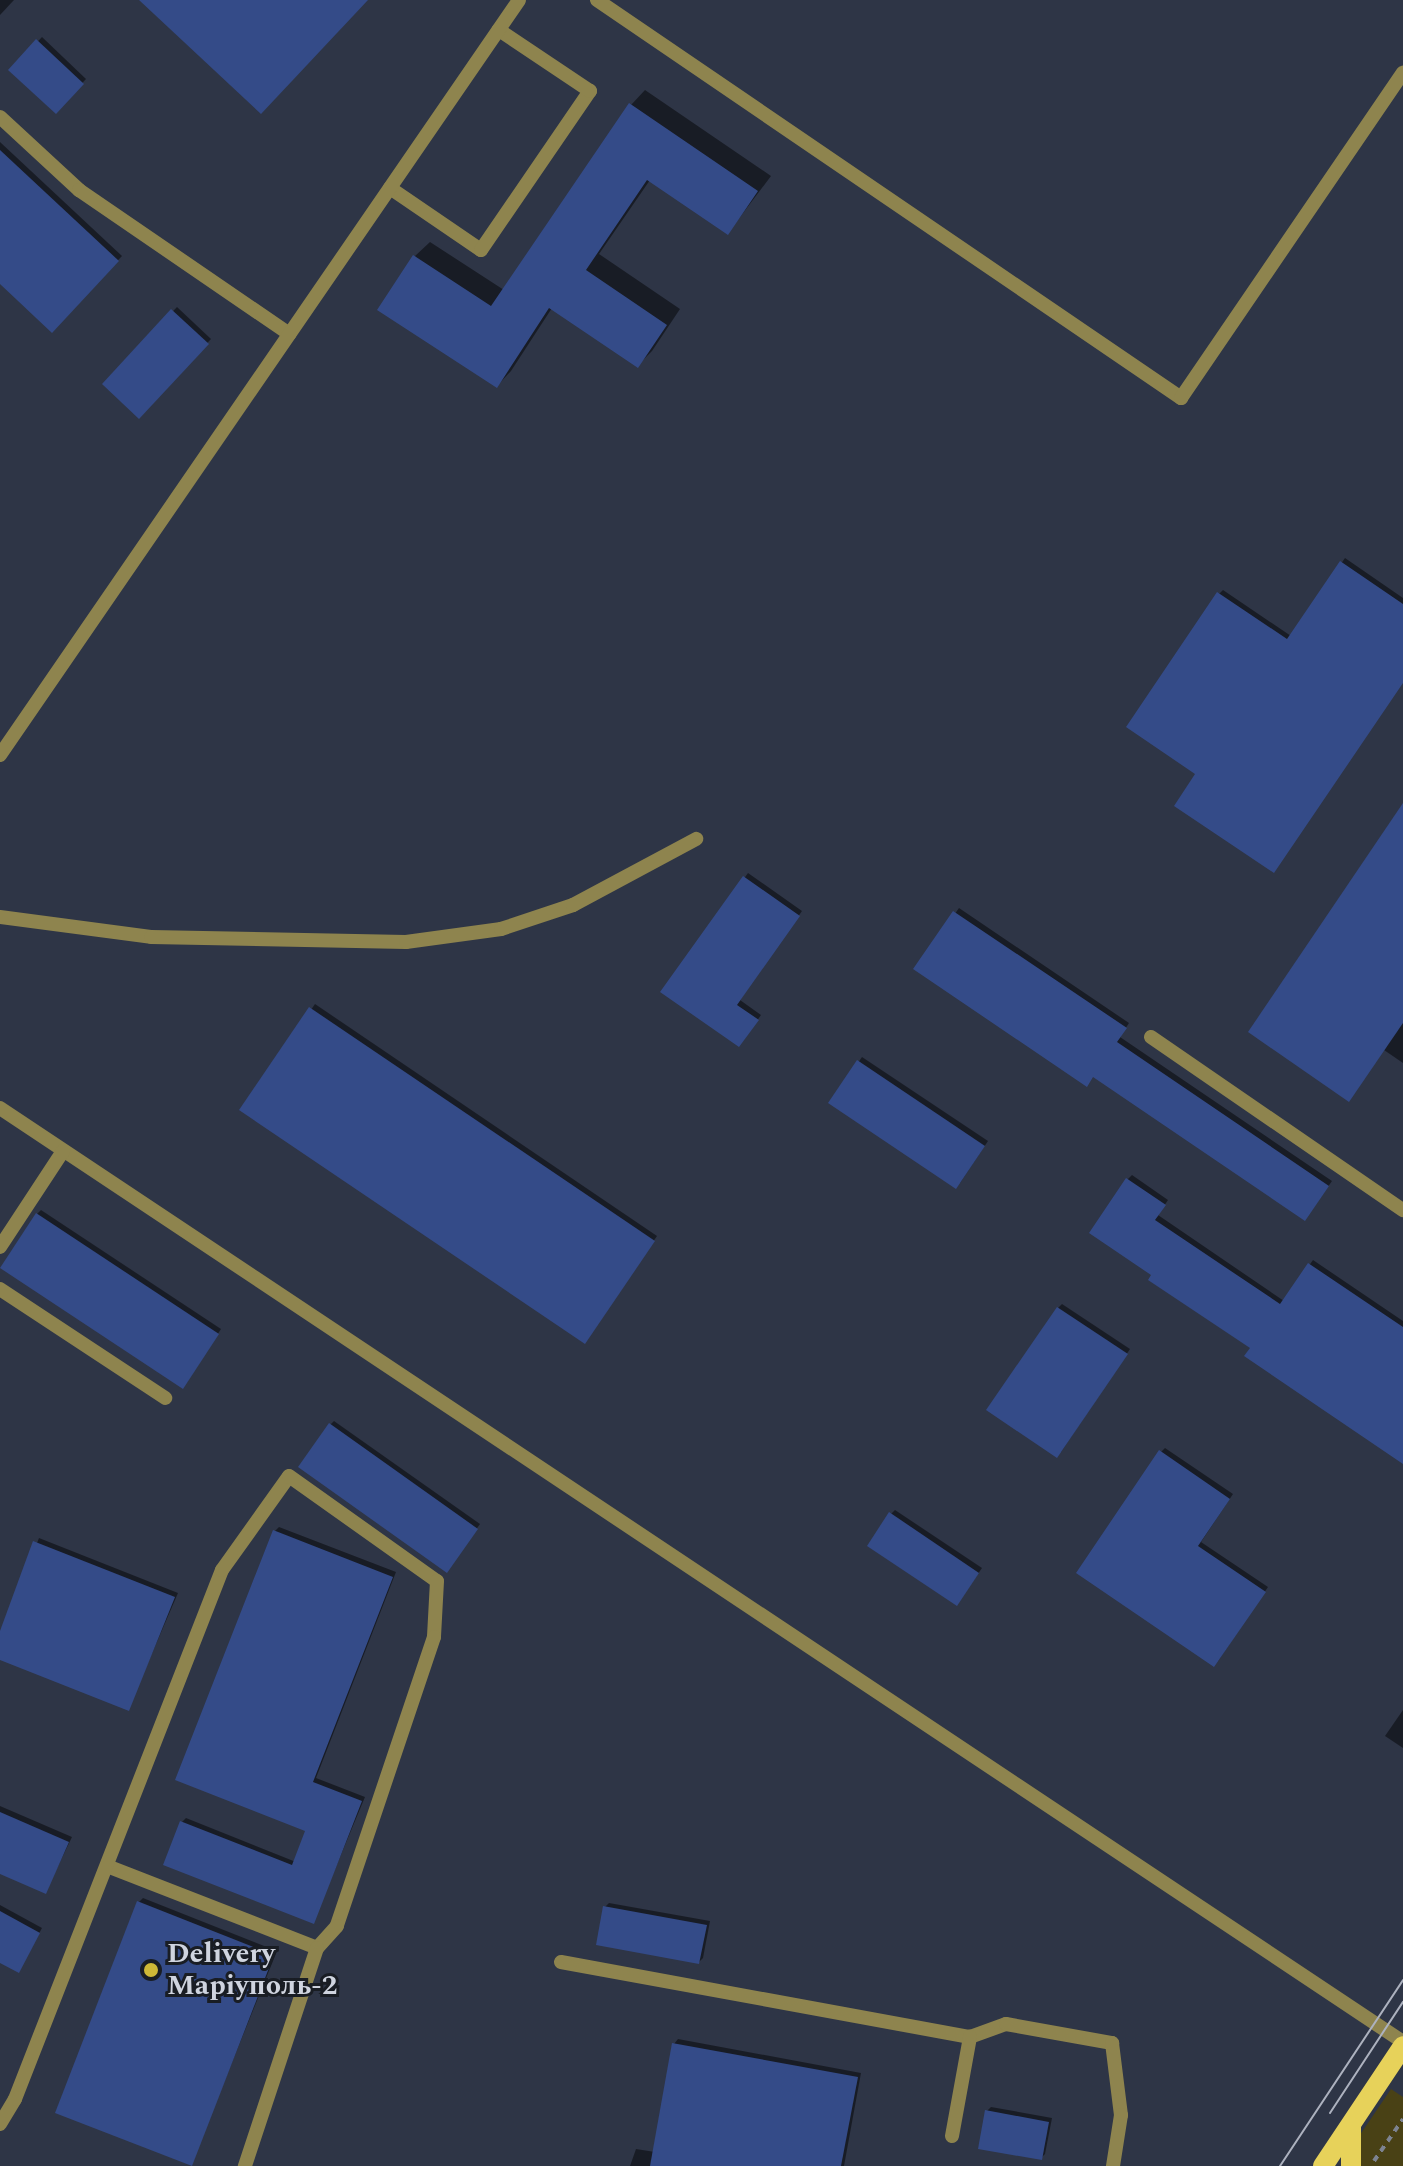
<!DOCTYPE html>
<meta charset="utf-8">
<style>
body{margin:0}
#map{position:relative;width:1403px;height:2166px;overflow:hidden;background:#2e3546;font-family:Spectral,serif}
div>[style]{position:absolute}
.green>*{inset:0;background:#494115}
.shadow>*{inset:0;background:#0007}
.building>*{inset:0;background:#344b88}
.path>*{height:4px;margin-top:-2px;transform-origin:0;background:repeating-linear-gradient(90deg,#7d8391 0 6px,transparent 0 12px)}
.lane>*{height:14px;margin:-7px;padding:0 7px;transform-origin:7px;border-radius:7px;background:#8e844e}
.primary>*{height:20px;margin:-10px;padding:0 10px;transform-origin:10px;border-radius:10px;background:#e7d25a}
.tram>*{height:2px;margin:-1px;padding:0 1px;transform-origin:1px;border-radius:1px;background:#adb2bf}
.dots>*{width:22px;height:22px;translate:-50% -50%;box-sizing:border-box;border:4px solid #191d24;border-radius:50%}
span{translate:-50% -50%;white-space:nowrap;text-align:center;line-height:1.15;-webkit-text-stroke:6px #191d24;paint-order:stroke}
.poi-label{font-size:28px;color:#cfd4df;font-weight:700}
.left{translate:0 -50%;text-align:left}
</style>
<div id="map">
<div class="green">
<i style="clip-path:polygon(1391px 2089px,1403px 2097px,1403px 2166px,1360px 2166px,1351px 2148px)"></i>
</div>
<div class="shadow">
<i style="clip-path:polygon(0 0,14px 0,0 15px)"></i>
<i style="clip-path:polygon(42px 37px,86px 79px,56px 111px,11px 70px)"></i>
<i style="clip-path:polygon(645px 90px,771px 176px,728px 233px,650px 180px,599px 254px,680px 309px,652px 351px,637px 366px,552px 308px,511px 371px,497px 386px,415px 256px,430px 242px,504px 290px,631px 105px)"></i>
<i style="clip-path:polygon(0 142px,122px 256px,52px 330px,0 282px)"></i>
<i style="clip-path:polygon(177px 307px,211px 339px,139px 416px,104px 384px)"></i>
<i style="clip-path:polygon(1345px 558px,1403px 598px,1403px 682px,1198px 774px,1219px 594px,1223px 590px,1291px 636px)"></i>
<i style="clip-path:polygon(1403px 807px,1403px 1063px,1384px 1050px)"></i>
<i style="clip-path:polygon(748px 873px,802px 911px,740px 1000px,761px 1015px,743px 1041px,663px 991px)"></i>
<i style="clip-path:polygon(959px 908px,1129px 1023px,1120px 1037px,1332px 1181px,1309px 1214px,1094px 1075px,916px 969px)"></i>
<i style="clip-path:polygon(315px 1004px,657px 1236px,588px 1337px,242px 1109px)"></i>
<i style="clip-path:polygon(862px 1057px,988px 1141px,960px 1183px,831px 1102px)"></i>
<i style="clip-path:polygon(1132px 1175px,1168px 1200px,1158px 1215px,1284px 1301px,1313px 1260px,1403px 1321px,1403px 1462px,1154px 1274px,1128px 1179px)"></i>
<i style="clip-path:polygon(41px 1210px,221px 1329px,187px 1382px,37px 1214px)"></i>
<i style="clip-path:polygon(1062px 1304px,1130px 1349px,1061px 1452px,1058px 1308px)"></i>
<i style="clip-path:polygon(334px 1421px,480px 1524px,450px 1566px,330px 1425px)"></i>
<i style="clip-path:polygon(1165px 1448px,1233px 1494px,1201px 1542px,1268px 1587px,1218px 1661px,1161px 1452px)"></i>
<i style="clip-path:polygon(895px 1510px,982px 1568px,960px 1600px,891px 1514px)"></i>
<i style="clip-path:polygon(279px 1527px,396px 1572px,316px 1778px,365px 1797px,313px 1922px,182px 1822px,186px 1818px,296px 1862px,308px 1830px,275px 1531px)"></i>
<i style="clip-path:polygon(39px 1538px,178px 1593px,128px 1709px,0 1658px,0 1635px)"></i>
<i style="clip-path:polygon(1403px 1710px,1403px 1748px,1385px 1736px)"></i>
<i style="clip-path:polygon(0 1806px,72px 1837px,46px 1891px,0 1872px)"></i>
<i style="clip-path:polygon(143px 1898px,277px 1951px,191px 2164px,139px 1902px)"></i>
<i style="clip-path:polygon(609px 1903px,710px 1921px,703px 1958px,699px 1962px,605px 1907px)"></i>
<i style="clip-path:polygon(0 1905px,42px 1928px,19px 1971px,0 1961px)"></i>
<i style="clip-path:polygon(678px 2039px,861px 2073px,844px 2166px,630px 2166px,636px 2149px,655px 2152px,674px 2044px)"></i>
<i style="clip-path:polygon(991px 2107px,1052px 2118px,1045px 2154px,1041px 2158px,987px 2111px)"></i>
</div>
<div class="building">
<i style="clip-path:polygon(139px 0,368px 0,261px 114px)"></i>
<i style="clip-path:polygon(36px 39px,84px 84px,56px 114px,8px 70px)"></i>
<i style="clip-path:polygon(629px 103px,758px 191px,728px 235px,647px 180px,586px 270px,667px 325px,638px 368px,549px 308px,497px 388px,377px 310px,413px 255px,491px 306px)"></i>
<i style="clip-path:polygon(0 150px,119px 261px,52px 333px,0 284px)"></i>
<i style="clip-path:polygon(171px 309px,209px 344px,139px 419px,102px 384px)"></i>
<i style="clip-path:polygon(1340px 561px,1403px 604px,1403px 683px,1274px 873px,1174px 806px,1195px 774px,1126px 727px,1217px 592px,1287px 639px)"></i>
<i style="clip-path:polygon(1403px 803px,1403px 1023px,1349px 1102px,1248px 1032px)"></i>
<i style="clip-path:polygon(743px 876px,800px 916px,737px 1005px,759px 1020px,739px 1047px,660px 992px)"></i>
<i style="clip-path:polygon(953px 911px,1127px 1028px,1117px 1042px,1329px 1186px,1305px 1221px,1093px 1077px,1087px 1087px,913px 969px)"></i>
<i style="clip-path:polygon(309px 1007px,655px 1241px,585px 1344px,239px 1110px)"></i>
<i style="clip-path:polygon(857px 1060px,985px 1146px,956px 1189px,828px 1103px)"></i>
<i style="clip-path:polygon(1126px 1178px,1166px 1205px,1155px 1220px,1280px 1304px,1308px 1263px,1403px 1327px,1403px 1464px,1244px 1356px,1250px 1348px,1148px 1280px,1151px 1275px,1089px 1233px)"></i>
<i style="clip-path:polygon(36px 1213px,219px 1334px,183px 1389px,0 1268px)"></i>
<i style="clip-path:polygon(1057px 1307px,1128px 1354px,1057px 1458px,986px 1410px)"></i>
<i style="clip-path:polygon(329px 1423px,478px 1529px,447px 1573px,298px 1467px)"></i>
<i style="clip-path:polygon(1159px 1450px,1230px 1499px,1198px 1546px,1266px 1592px,1214px 1667px,1076px 1573px)"></i>
<i style="clip-path:polygon(889px 1512px,979px 1573px,957px 1606px,867px 1546px)"></i>
<i style="clip-path:polygon(273px 1530px,393px 1577px,313px 1782px,362px 1801px,314px 1924px,163px 1865px,180px 1821px,292px 1865px,305px 1831px,175px 1780px)"></i>
<i style="clip-path:polygon(33px 1541px,175px 1597px,129px 1711px,0 1660px,0 1631px)"></i>
<i style="clip-path:polygon(0 1812px,69px 1842px,46px 1894px,0 1874px)"></i>
<i style="clip-path:polygon(137px 1901px,274px 1955px,192px 2166px,55px 2113px)"></i>
<i style="clip-path:polygon(603px 1906px,707px 1925px,699px 1964px,596px 1945px)"></i>
<i style="clip-path:polygon(0 1911px,40px 1933px,19px 1973px,0 1963px)"></i>
<i style="clip-path:polygon(672px 2043px,858px 2077px,841px 2166px,650px 2166px)"></i>
<i style="clip-path:polygon(985px 2110px,1049px 2122px,1042px 2160px,978px 2149px)"></i>
</div>
<div class="path">
<i style="left:1374px;top:2161px;width:51px;rotate:-55.4deg"></i>
</div>
<div class="lane">
<i style="left:597px;top:0;width:707px;rotate:34.27deg"></i>
<i style="left:1181px;top:398px;width:394px;rotate:-55.7deg"></i>
<i style="left:0;top:117px;width:108px;rotate:42.7deg"></i>
<i style="left:79px;top:190px;width:255px;rotate:34.4deg"></i>
<i style="left:390px;top:188px;width:110px;rotate:34.3deg"></i>
<i style="left:481px;top:250px;width:193px;rotate:-55.6deg"></i>
<i style="left:590px;top:91px;width:110px;rotate:-146.2deg"></i>
<i style="left:0;top:755px;width:916px;rotate:-55.49deg"></i>
<i style="left:0;top:917px;width:152px;rotate:7.5deg"></i>
<i style="left:151px;top:937px;width:255px;rotate:1.1deg"></i>
<i style="left:406px;top:942px;width:96px;rotate:-7.8deg"></i>
<i style="left:501px;top:929px;width:76px;rotate:-18.4deg"></i>
<i style="left:573px;top:905px;width:140px;rotate:-28.2deg"></i>
<i style="left:1151px;top:1037px;width:306px;rotate:34.5deg"></i>
<i style="left:0;top:1108px;width:1685px;rotate:33.65deg"></i>
<i style="left:0;top:1247px;width:115px;rotate:-56.7deg"></i>
<i style="left:0;top:1289px;width:198px;rotate:33.4deg"></i>
<i style="left:107px;top:1866px;width:225px;rotate:21.3deg"></i>
<i style="left:561px;top:1962px;width:416px;rotate:10.4deg"></i>
<i style="left:970px;top:2037px;width:38px;rotate:-20deg"></i>
<i style="left:1006px;top:2024px;width:108px;rotate:10.2deg"></i>
<i style="left:1112px;top:2043px;width:73px;rotate:82.9deg"></i>
<i style="left:1121px;top:2115px;width:52px;rotate:98.9deg"></i>
<i style="left:0;top:2124px;width:29px;rotate:-59deg"></i>
<i style="left:15px;top:2099px;width:568px;rotate:-68.63deg"></i>
<i style="left:222px;top:1570px;width:115px;rotate:-54.5deg"></i>
<i style="left:289px;top:1476px;width:181px;rotate:35.4deg"></i>
<i style="left:437px;top:1581px;width:56px;rotate:93.1deg"></i>
<i style="left:434px;top:1637px;width:305px;rotate:108.6deg"></i>
<i style="left:337px;top:1926px;width:30px;rotate:132deg"></i>
<i style="left:317px;top:1948px;width:230px;rotate:108.3deg"></i>
<i style="left:952px;top:2136px;width:101px;rotate:-79.7deg"></i>
</div>
<div class="primary">
<i style="left:1323px;top:2166px;width:144px;rotate:-56.3deg"></i>
<i style="left:1351px;top:2166px;width:40px;rotate:-90deg"></i>
</div>
<div class="tram">
<i style="left:1330px;top:2113px;width:133px;rotate:-56.7deg"></i>
<i style="left:1280px;top:2166px;width:223px;rotate:-56.5deg"></i>
</div>
<div class="dots">
<i style="left:151px;top:1970px;background:#ceb837"></i>
</div>
<div class="poi-label">
<span class="left" style="left:167px;top:1970px">Delivery<br>Марiуполь-2</span>
</div>
</div>
